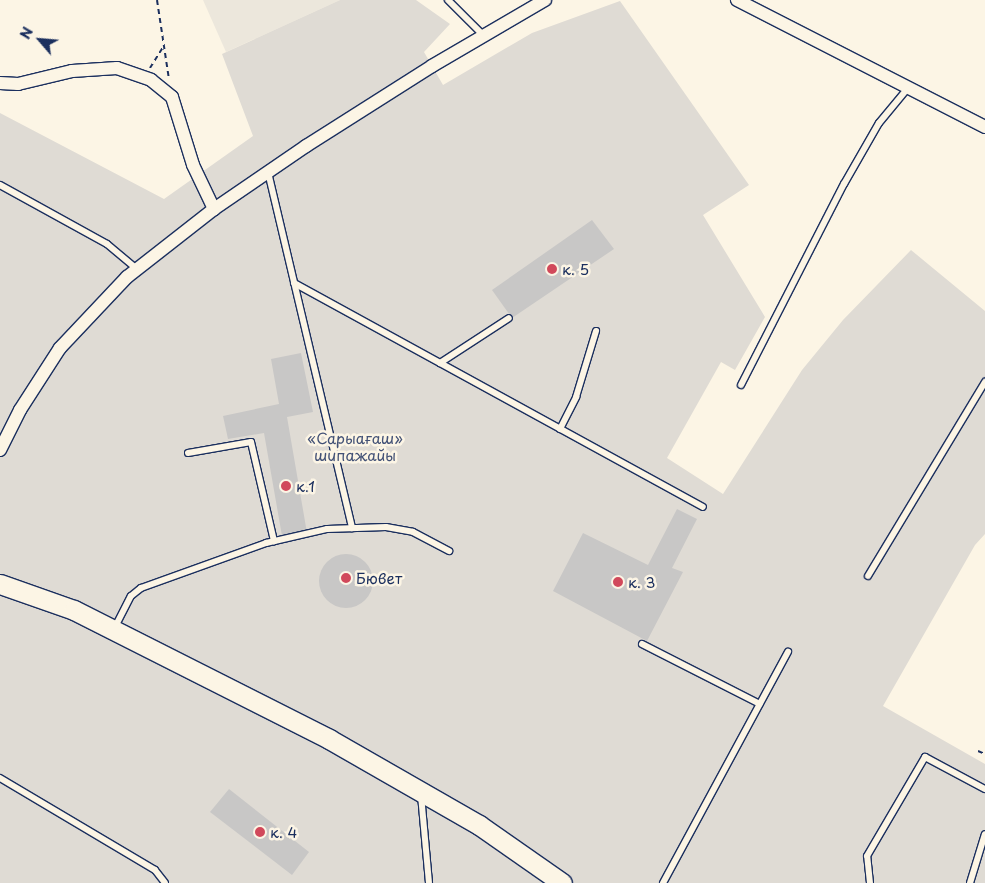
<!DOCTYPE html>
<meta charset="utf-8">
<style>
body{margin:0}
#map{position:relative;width:985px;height:883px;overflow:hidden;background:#fcf5e5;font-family:"Playpen Sans",sans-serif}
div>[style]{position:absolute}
.built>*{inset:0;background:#ece7dc}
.green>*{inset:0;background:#dfdbd4}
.building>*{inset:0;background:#c8c7c6}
.round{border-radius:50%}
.path>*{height:2px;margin-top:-1px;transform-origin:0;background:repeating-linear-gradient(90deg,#1b2f5e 0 5px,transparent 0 9px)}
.roads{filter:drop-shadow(1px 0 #1b2f5e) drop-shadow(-1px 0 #1b2f5e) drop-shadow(0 1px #1b2f5e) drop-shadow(0 -1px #1b2f5e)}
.service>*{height:6px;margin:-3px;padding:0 3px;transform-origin:3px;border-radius:3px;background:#fcf5e5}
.minor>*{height:12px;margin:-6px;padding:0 6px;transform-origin:6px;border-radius:6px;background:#fcf5e5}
.secondary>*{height:19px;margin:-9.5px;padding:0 9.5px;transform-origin:9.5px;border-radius:9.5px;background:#fcf5e5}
.dots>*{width:14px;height:14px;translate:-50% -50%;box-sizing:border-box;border:2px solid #fcf5e5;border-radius:50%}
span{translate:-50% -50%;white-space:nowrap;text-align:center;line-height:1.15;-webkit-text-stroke:5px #fcf5e5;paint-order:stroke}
.poi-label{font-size:15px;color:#1b2f5e}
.left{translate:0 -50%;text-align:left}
.park-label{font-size:15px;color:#425176}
.north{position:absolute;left:15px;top:15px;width:50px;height:50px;-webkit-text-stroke:4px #fcf5e5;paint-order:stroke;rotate:297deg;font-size:14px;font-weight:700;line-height:20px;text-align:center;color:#1b2f5e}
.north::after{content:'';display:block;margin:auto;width:18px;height:22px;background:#1b2f5e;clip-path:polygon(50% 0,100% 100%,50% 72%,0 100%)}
</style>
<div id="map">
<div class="built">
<i style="clip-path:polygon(203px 0,340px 0,226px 52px)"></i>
</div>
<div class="green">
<i style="clip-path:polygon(340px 0,416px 0,450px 24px,424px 52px,443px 85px,532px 33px,620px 1px,749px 185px,703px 215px,765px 317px,735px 370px,721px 362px,667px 458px,723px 494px,802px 370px,843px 320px,911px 250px,985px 311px,985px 534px,975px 545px,883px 706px,985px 764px,985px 883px,0 883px,0 113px,164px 199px,253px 136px,222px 54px)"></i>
</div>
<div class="building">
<i style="clip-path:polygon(592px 220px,614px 249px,512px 318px,492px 290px)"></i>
<i style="clip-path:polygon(301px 353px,313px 412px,287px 417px,307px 533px,282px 536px,264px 433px,228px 439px,223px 416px,279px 404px,271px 359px)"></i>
<i style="clip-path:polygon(677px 509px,697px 519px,672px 568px,683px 572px,647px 641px,553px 591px,583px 533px,648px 565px)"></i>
<i class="round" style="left:319px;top:554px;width:54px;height:54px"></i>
<i style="clip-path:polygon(229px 789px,309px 852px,292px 875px,210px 812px)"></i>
</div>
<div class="path">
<i style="left:157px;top:0;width:80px;rotate:81.4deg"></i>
<i style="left:150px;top:68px;width:25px;rotate:-58deg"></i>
<i style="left:978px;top:751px;width:8px;rotate:23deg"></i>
</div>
<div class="roads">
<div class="service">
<i style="left:448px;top:0;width:51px;rotate:45deg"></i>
<i style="left:268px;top:172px;width:366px;rotate:76.7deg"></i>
<i style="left:0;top:185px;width:122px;rotate:28.9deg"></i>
<i style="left:107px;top:244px;width:39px;rotate:40deg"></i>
<i style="left:294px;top:283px;width:466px;rotate:28.7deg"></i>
<i style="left:440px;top:363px;width:82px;rotate:-33.1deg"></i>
<i style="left:741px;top:385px;width:226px;rotate:-62.9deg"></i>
<i style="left:844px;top:184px;width:70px;rotate:-60.2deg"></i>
<i style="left:879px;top:123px;width:45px;rotate:-50.4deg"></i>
<i style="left:560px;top:429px;width:36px;rotate:-63deg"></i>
<i style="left:576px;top:397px;width:69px;rotate:-73.1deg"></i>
<i style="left:188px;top:453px;width:64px;rotate:-9.9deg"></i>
<i style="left:251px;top:442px;width:102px;rotate:76.9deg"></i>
<i style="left:868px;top:576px;width:227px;rotate:-58.9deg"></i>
<i style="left:114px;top:629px;width:37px;rotate:-63deg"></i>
<i style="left:131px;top:596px;width:13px;rotate:-39deg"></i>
<i style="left:141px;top:588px;width:133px;rotate:-19.8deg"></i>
<i style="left:266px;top:543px;width:63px;rotate:-12.9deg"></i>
<i style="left:327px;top:529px;width:59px;rotate:-1.9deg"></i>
<i style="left:386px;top:527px;width:27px;rotate:10deg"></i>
<i style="left:413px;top:532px;width:41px;rotate:27.8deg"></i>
<i style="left:642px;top:644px;width:132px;rotate:27deg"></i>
<i style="left:0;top:778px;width:180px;rotate:30.7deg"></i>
<i style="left:155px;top:870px;width:16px;rotate:52deg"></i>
<i style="left:421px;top:795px;width:88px;rotate:84.8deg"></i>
<i style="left:663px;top:883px;width:263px;rotate:-61.6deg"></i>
<i style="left:870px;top:883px;width:27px;rotate:-96deg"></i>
<i style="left:867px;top:856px;width:115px;rotate:-59.6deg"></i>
<i style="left:925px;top:757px;width:68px;rotate:28.1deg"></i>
<i style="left:970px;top:883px;width:51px;rotate:-73deg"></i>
</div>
<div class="minor">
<i style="left:737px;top:0;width:279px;rotate:27.1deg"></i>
<i style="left:0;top:83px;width:18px;rotate:3deg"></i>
<i style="left:18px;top:84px;width:56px;rotate:-13.5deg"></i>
<i style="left:72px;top:71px;width:45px;rotate:-3.8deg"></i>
<i style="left:117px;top:68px;width:36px;rotate:19deg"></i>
<i style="left:151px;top:80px;width:27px;rotate:39deg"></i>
<i style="left:172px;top:97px;width:71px;rotate:72.8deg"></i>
<i style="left:193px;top:165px;width:49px;rotate:64.5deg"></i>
<i style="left:0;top:450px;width:45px;rotate:-63.4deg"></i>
<i style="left:20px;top:410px;width:74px;rotate:-57.2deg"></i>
<i style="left:60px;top:348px;width:98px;rotate:-46.7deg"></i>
<i style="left:127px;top:277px;width:110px;rotate:-38deg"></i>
<i style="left:214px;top:209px;width:112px;rotate:-34.4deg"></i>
<i style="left:306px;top:146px;width:149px;rotate:-32.4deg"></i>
<i style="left:432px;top:66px;width:131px;rotate:-30.3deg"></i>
</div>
<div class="secondary">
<i style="left:0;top:584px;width:78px;rotate:19.4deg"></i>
<i style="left:74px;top:610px;width:286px;rotate:26.8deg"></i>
<i style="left:329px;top:739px;width:173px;rotate:29.8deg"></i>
<i style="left:479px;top:825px;width:101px;rotate:34.9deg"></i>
</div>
</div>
<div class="dots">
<i style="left:552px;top:269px;background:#d1495b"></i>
<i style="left:286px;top:486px;background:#d1495b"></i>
<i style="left:346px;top:578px;background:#d1495b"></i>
<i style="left:618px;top:582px;background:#d1495b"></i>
<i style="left:260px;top:832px;background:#d1495b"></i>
</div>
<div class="poi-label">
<span class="left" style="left:562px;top:269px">к. 5</span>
<span class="left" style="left:296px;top:486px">к.1</span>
<span class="left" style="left:356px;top:578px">Бювет</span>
<span class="left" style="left:628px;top:582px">к. 3</span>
<span class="left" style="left:270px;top:832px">к. 4</span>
</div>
<div class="park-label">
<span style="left:355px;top:446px">«Сарыағаш»<br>шипажайы</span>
</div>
<div class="north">N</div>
</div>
